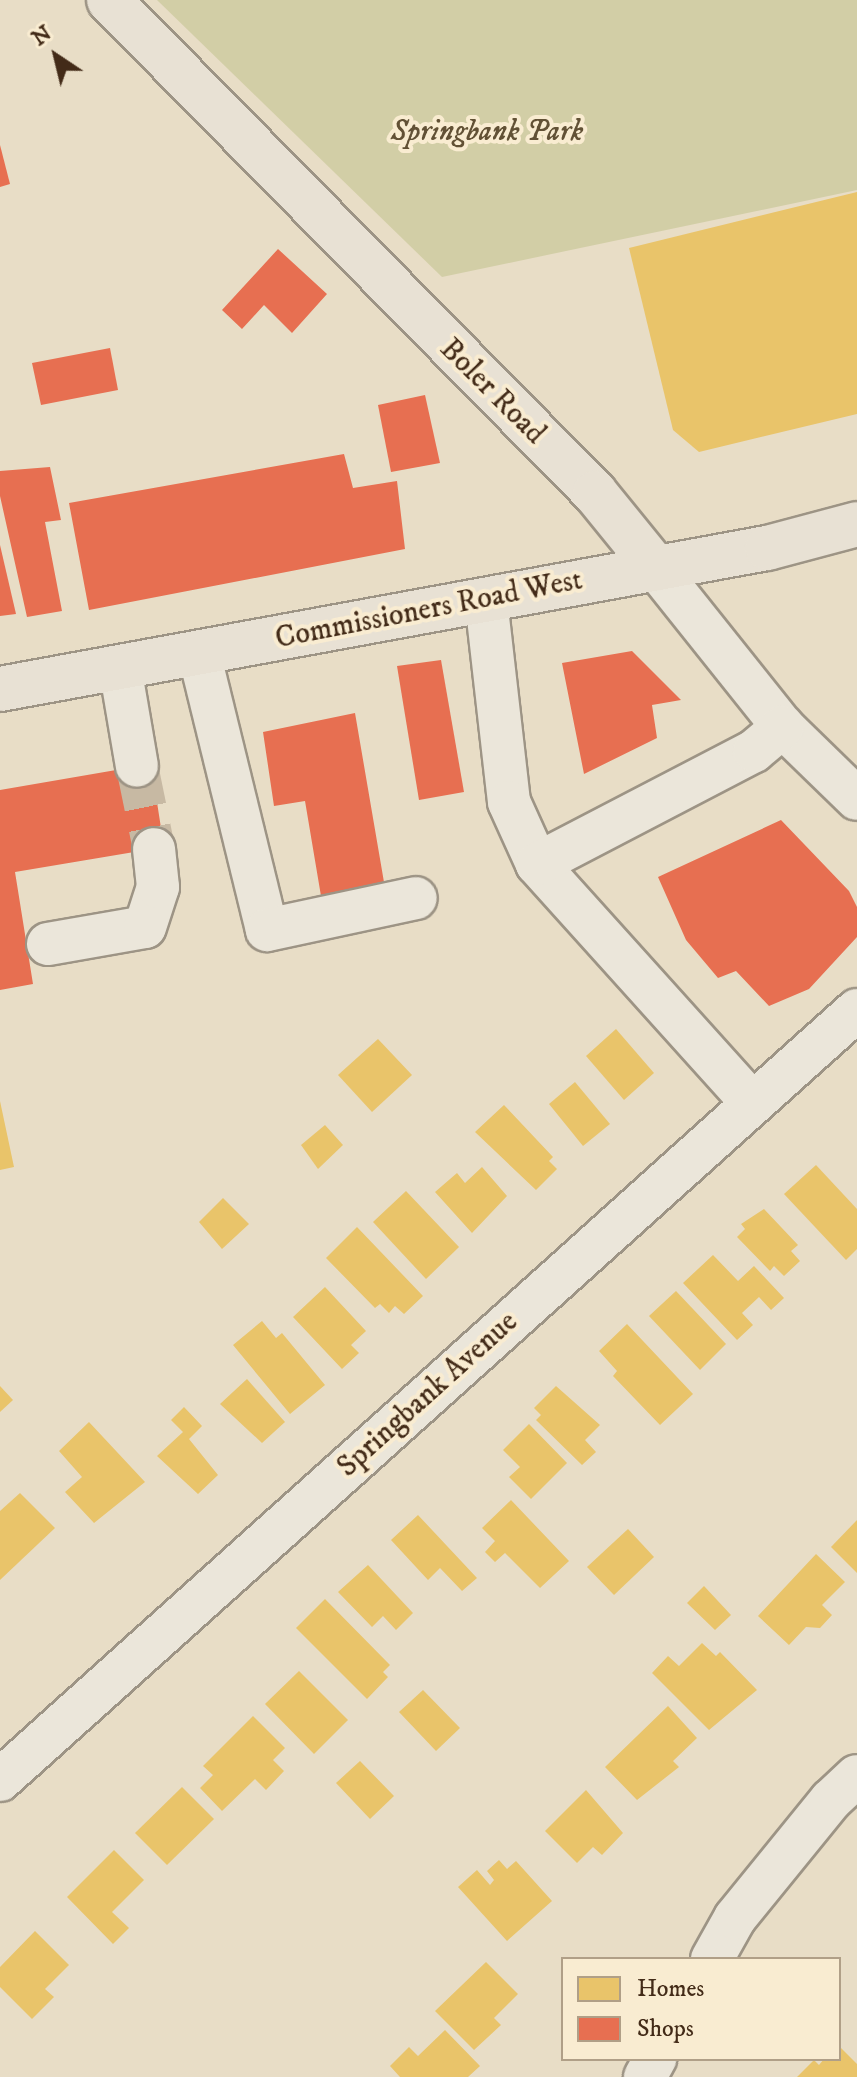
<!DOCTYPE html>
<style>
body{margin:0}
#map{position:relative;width:857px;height:2077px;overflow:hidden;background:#e8ddc6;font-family:"IM FELL DW Pica",serif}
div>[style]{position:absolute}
.green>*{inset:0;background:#d2cea6}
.homes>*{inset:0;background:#e9c46a}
.shops>*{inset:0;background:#e76f51}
.minor-tunnel>*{height:42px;margin-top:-21px;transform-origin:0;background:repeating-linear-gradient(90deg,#c7b9a3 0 42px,transparent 0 63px)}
.roads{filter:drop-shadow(2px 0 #9d9485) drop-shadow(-2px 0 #9d9485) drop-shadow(0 2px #9d9485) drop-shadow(0 -2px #9d9485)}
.minor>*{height:42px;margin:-21px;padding:0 21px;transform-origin:21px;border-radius:21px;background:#ebe6da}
.major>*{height:44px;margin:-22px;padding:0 22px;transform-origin:22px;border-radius:22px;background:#e8e1d4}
span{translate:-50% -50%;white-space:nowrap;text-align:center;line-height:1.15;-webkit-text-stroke:8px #f9ecd1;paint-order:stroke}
.park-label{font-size:30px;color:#625135;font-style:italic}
.street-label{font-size:30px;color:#432b18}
.legend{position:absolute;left:561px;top:1957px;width:280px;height:104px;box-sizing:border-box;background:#f9ecd1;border:2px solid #b09f87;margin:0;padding:10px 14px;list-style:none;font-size:24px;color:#432b18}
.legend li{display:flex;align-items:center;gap:16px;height:40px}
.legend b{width:40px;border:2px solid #b09f87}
.north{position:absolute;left:16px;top:16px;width:80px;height:80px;-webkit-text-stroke:6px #f9ecd1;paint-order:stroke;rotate:325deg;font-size:22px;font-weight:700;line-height:32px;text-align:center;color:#432b18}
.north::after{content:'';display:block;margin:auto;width:28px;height:36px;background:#432b18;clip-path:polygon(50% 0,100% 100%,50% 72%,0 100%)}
</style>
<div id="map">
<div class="green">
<i style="clip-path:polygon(157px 0,857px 0,857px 190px,442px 277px)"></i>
</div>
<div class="homes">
<i style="clip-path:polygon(857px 192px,857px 414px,699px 452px,673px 430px,629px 248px)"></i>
<i style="clip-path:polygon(616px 1029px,654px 1073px,624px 1100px,586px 1056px)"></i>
<i style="clip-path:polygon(378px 1039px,412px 1075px,372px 1112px,338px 1075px)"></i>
<i style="clip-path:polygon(575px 1082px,610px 1124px,583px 1146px,549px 1104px)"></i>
<i style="clip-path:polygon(0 1101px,14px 1167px,0 1170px)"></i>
<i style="clip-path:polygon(504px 1105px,553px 1157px,549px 1161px,557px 1169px,536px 1190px,475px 1132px)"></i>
<i style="clip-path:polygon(325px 1125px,343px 1145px,318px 1169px,301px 1145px)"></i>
<i style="clip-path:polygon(816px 1165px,857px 1209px,857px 1249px,846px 1260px,784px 1194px)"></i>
<i style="clip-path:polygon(482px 1167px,507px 1196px,472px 1233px,435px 1192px,457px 1173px,465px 1183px)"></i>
<i style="clip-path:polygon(406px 1191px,459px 1247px,426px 1279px,373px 1222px)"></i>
<i style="clip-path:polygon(223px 1198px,249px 1224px,222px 1249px,199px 1222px)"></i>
<i style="clip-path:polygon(764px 1209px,798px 1245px,791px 1251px,800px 1261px,784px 1276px,774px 1266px,770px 1271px,737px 1237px,745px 1229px,741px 1224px)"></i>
<i style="clip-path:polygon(357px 1227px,423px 1296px,404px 1314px,395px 1306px,389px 1313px,380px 1304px,375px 1308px,326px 1258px)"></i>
<i style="clip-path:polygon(713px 1255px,738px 1281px,754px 1266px,784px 1298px,771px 1310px,759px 1297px,742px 1313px,753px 1325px,737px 1340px,683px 1283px)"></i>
<i style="clip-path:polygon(325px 1287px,366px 1331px,351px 1345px,359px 1353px,342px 1369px,293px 1317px)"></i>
<i style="clip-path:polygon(676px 1291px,726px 1344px,700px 1370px,649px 1316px)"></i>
<i style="clip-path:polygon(262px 1321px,276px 1338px,282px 1333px,325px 1385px,290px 1414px,233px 1345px)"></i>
<i style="clip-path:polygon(627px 1324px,693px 1394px,660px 1425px,613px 1376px,617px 1371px,599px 1351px)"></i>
<i style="clip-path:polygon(247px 1379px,285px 1422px,262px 1443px,220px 1404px)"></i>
<i style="clip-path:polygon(0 1386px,13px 1400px,0 1412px)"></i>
<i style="clip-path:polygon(556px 1386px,600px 1425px,585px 1440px,596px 1452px,582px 1465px,536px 1420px,541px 1415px,534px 1408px)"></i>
<i style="clip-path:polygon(184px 1407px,202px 1426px,189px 1439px,218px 1475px,198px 1494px,157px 1456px,183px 1432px,171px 1420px)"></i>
<i style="clip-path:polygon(89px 1422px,145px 1482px,94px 1523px,65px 1492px,82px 1477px,59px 1451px)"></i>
<i style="clip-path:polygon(529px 1424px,567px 1463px,531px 1499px,509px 1477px,520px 1467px,503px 1450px)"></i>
<i style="clip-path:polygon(20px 1493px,55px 1528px,0 1580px,0 1511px)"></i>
<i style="clip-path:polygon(511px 1500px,569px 1561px,540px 1588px,505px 1553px,495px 1562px,485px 1552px,495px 1541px,482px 1528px)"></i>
<i style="clip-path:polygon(418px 1515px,477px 1578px,462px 1591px,440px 1568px,428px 1580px,391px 1540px)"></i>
<i style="clip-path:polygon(857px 1520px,857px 1573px,831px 1547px)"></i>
<i style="clip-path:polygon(628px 1529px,654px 1557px,614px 1595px,587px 1567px)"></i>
<i style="clip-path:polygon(816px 1554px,845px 1582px,822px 1605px,832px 1615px,820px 1628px,806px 1627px,789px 1645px,758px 1616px)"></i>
<i style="clip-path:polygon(368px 1565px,413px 1613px,396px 1630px,383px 1616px,372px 1627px,338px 1592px)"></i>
<i style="clip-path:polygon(704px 1586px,731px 1615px,715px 1630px,687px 1603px)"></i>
<i style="clip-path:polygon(325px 1599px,390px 1665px,383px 1672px,388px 1677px,367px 1699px,296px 1628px)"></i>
<i style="clip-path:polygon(702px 1643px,716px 1656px,720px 1652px,757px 1690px,709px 1730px,652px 1673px,668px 1656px,679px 1666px)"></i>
<i style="clip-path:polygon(299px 1671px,348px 1720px,314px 1754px,265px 1704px)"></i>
<i style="clip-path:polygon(423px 1690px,460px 1728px,436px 1751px,399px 1712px)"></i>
<i style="clip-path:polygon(668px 1706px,697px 1738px,673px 1761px,679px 1767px,637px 1800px,605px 1767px)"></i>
<i style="clip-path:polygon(253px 1716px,285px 1748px,273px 1760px,284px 1771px,266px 1790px,255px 1779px,222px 1811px,200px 1788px,213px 1775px,203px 1766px)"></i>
<i style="clip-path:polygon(360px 1761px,394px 1796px,370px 1819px,336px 1783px)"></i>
<i style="clip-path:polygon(182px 1787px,214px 1819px,167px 1865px,135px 1833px)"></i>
<i style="clip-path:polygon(586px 1790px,623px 1833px,602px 1855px,593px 1847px,577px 1863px,545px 1831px)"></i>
<i style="clip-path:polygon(114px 1850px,144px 1880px,112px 1912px,129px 1928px,113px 1944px,67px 1897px)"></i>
<i style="clip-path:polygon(499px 1860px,507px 1869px,516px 1861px,552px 1901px,507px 1941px,458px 1887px,477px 1870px,490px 1885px,494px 1880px,487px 1871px)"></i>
<i style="clip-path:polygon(35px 1931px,69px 1965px,45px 1989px,54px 1997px,32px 2019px,0 1987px,0 1967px)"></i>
<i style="clip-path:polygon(486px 1962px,518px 1994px,494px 2018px,501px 2025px,474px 2050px,435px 2011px)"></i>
<i style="clip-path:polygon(445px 2030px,480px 2066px,468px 2077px,400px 2077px,390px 2066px,409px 2047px,418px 2056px)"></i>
<i style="clip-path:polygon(839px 2046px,857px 2064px,857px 2077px,797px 2077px,814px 2060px,819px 2065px,824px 2059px,839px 2059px)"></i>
</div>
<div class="shops">
<i style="clip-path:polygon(0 145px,10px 184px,0 187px)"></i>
<i style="clip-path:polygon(278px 249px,327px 294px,292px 333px,264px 305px,242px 329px,222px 310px)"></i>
<i style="clip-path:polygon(110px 348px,118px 390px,41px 405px,32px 363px)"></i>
<i style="clip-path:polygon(425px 395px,440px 463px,391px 472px,378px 405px)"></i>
<i style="clip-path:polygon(344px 454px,353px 488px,397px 481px,405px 549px,89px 610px,69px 503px)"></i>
<i style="clip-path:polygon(50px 467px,61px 520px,45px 522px,62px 611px,27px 617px,0 496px,0 471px)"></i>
<i style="clip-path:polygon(0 545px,16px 614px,0 616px)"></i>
<i style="clip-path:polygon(632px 651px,681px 700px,652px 705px,657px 738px,584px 774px,562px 663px)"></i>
<i style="clip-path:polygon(441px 660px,464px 792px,419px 800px,397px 666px)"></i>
<i style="clip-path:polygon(355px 713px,385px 888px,322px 902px,305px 801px,274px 806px,263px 732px)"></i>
<i style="clip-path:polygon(151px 764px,164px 847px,15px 872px,33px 984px,0 990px,0 790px)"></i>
<i style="clip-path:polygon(781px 820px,849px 891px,857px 907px,857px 937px,809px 989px,769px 1006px,736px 971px,718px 978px,686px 940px,658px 877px)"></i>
</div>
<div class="minor-tunnel">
<i style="left:137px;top:766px;width:85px;rotate:78.4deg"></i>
</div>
<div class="roads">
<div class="minor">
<i style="left:656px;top:568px;width:203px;rotate:51.4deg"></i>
<i style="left:783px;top:727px;width:103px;rotate:44.2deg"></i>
<i style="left:486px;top:600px;width:203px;rotate:83.5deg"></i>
<i style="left:509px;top:802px;width:68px;rotate:65.7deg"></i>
<i style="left:537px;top:864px;width:321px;rotate:48deg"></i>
<i style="left:199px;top:653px;width:285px;rotate:76.2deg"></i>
<i style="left:267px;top:930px;width:152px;rotate:-12.1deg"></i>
<i style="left:120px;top:667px;width:100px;rotate:80.3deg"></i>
<i style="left:537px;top:864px;width:245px;rotate:-27.5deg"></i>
<i style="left:754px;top:751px;width:38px;rotate:-40deg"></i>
<i style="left:48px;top:944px;width:98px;rotate:-9.9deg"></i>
<i style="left:145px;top:927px;width:42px;rotate:-72deg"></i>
<i style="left:158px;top:887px;width:38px;rotate:-96deg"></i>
<i style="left:0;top:1780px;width:1152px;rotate:-41.94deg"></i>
<i style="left:712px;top:1959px;width:47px;rotate:-60.7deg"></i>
<i style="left:735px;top:1918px;width:152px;rotate:-50.9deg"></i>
<i style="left:831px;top:1800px;width:35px;rotate:-43deg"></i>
<i style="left:645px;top:2077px;width:21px;rotate:-61deg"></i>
</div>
<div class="major">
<i style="left:109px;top:0;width:692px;rotate:45.41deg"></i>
<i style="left:595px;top:493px;width:97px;rotate:50.9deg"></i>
<i style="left:0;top:689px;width:780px;rotate:-10.42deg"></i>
<i style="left:767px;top:548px;width:93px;rotate:-14.9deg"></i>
</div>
</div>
<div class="park-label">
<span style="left:487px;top:132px">Springbank Park</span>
</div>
<div class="street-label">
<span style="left:492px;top:392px;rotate:45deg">Boler Road</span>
<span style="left:429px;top:610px;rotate:-11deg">Commissioners Road West</span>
<span style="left:428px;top:1395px;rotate:-42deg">Springbank Avenue</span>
</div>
<ul class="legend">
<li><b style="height:22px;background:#e9c46a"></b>Homes</li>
<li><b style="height:22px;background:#e76f51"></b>Shops</li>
</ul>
<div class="north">N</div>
</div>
